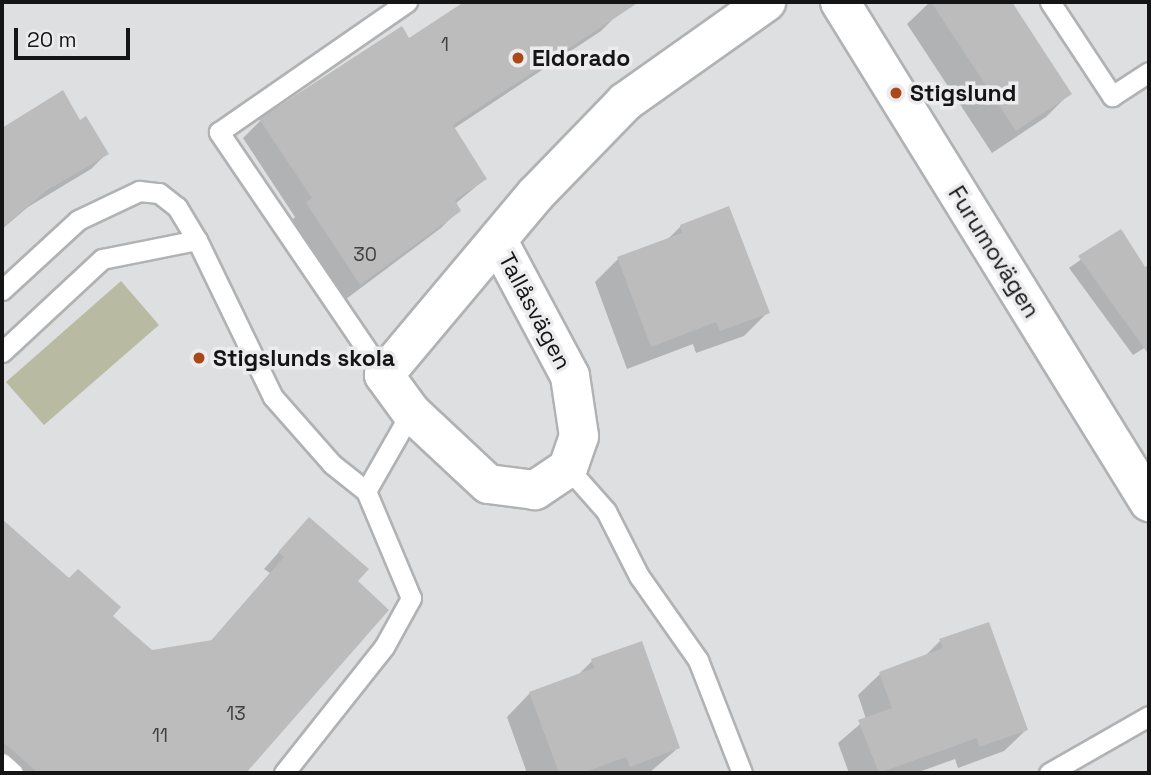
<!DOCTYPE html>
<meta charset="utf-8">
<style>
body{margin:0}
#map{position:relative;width:1151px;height:775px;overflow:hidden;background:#dedfe1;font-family:"Space Grotesk",sans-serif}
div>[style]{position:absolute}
.green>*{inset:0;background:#b8bba2}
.shadow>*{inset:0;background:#0003}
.building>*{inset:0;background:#bcbcbd}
.roads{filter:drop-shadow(2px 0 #b1b2b3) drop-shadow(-2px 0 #b1b2b3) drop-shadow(0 2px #b1b2b3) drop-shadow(0 -2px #b1b2b3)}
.service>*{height:19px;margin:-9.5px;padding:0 9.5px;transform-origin:9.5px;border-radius:9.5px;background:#fff}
.minor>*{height:38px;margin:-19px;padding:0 19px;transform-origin:19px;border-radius:19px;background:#fff}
.dots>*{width:19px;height:19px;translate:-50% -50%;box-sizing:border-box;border:4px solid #ececee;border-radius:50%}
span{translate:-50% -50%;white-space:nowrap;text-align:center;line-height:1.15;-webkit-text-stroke:7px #ececee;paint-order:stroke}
.number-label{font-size:19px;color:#3f3f3f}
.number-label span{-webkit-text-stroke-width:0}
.poi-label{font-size:23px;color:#151515;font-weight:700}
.left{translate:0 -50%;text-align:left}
.street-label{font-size:23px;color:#151515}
.frame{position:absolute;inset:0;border:4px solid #151515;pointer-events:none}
.scale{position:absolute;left:14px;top:28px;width:116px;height:32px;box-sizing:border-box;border:4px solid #151515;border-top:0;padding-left:9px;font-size:21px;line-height:24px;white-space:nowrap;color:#151515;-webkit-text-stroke:5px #ececee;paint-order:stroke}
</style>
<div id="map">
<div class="green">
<i style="clip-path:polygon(121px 281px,159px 325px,44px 425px,6px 382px)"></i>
</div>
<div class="shadow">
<i style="clip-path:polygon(467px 2px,617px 2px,614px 5px,619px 13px,601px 31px,453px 129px,485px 179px,455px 204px,459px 210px,441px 228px,342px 302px,290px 222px,295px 217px,243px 138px,261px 120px,409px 40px)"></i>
<i style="clip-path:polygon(930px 2px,1010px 2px,1069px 94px,1046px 117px,992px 153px,907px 24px)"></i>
<i style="clip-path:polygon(62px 93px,79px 122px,106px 154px,91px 169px,28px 207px,2px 229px,2px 130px)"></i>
<i style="clip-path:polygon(681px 226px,768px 312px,744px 336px,696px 353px,693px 344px,627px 369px,595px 282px,618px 259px,667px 240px)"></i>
<i style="clip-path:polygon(1121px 231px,1144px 268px,1149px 265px,1149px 345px,1133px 355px,1069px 268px)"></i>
<i style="clip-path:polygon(9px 528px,151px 652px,210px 642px,270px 573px,264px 569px,294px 535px,387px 610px,244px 773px,5px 773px,2px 770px,2px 536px)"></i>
<i style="clip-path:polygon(940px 641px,1026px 730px,1004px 751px,958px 768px,955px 759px,916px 773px,849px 773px,838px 743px,866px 719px,858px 695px,880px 674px,924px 657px)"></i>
<i style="clip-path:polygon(592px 661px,678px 748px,649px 773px,527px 773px,507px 717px,530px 693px,577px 676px)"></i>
</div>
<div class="building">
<i style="clip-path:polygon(464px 2px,639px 2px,453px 125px,487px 179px,455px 200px,461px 211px,360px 285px,306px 203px,312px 198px,259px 119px,402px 26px,409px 38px)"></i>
<i style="clip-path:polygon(931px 2px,1012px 2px,1072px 94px,1016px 131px)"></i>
<i style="clip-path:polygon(63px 90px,80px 120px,86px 116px,109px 154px,46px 191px,2px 228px,2px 128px)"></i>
<i style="clip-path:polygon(729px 206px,770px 313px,720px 331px,716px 322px,651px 347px,617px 257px,682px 233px,680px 225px)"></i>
<i style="clip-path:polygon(1121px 229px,1149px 273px,1149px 355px,1078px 256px)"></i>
<i style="clip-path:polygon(309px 517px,369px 569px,358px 581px,389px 610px,246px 773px,38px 773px,2px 741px,2px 519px,69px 578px,78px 569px,121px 607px,113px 616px,152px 650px,212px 640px,284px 557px,278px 552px)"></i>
<i style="clip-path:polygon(989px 622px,1028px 730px,979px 747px,977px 738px,879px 773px,858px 720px,892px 708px,879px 672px,943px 648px,939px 639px)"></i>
<i style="clip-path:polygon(642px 641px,680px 748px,630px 767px,626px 757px,583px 773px,559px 773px,529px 692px,594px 668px,591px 659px)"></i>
</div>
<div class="roads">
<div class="service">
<i style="left:1050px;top:2px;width:113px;rotate:56.6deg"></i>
<i style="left:1112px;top:96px;width:44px;rotate:-33deg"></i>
<i style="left:2px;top:290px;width:103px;rotate:-42.6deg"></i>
<i style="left:78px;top:220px;width:68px;rotate:-25.4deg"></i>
<i style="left:139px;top:191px;width:20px;rotate:6deg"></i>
<i style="left:159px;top:193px;width:23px;rotate:38deg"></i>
<i style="left:177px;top:207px;width:39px;rotate:59deg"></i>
<i style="left:2px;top:352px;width:137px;rotate:-42.9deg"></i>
<i style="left:102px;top:259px;width:97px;rotate:-11.3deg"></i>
<i style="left:197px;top:240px;width:174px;rotate:64.2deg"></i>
<i style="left:273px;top:397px;width:89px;rotate:48.6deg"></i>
<i style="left:332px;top:464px;width:43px;rotate:38.5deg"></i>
<i style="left:384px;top:375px;width:294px;rotate:-124.2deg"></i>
<i style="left:219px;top:132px;width:229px;rotate:-34.7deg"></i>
<i style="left:568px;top:468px;width:57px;rotate:48.5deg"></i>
<i style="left:606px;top:511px;width:73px;rotate:63.1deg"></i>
<i style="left:639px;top:576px;width:103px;rotate:54.9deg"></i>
<i style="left:698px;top:660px;width:121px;rotate:68.7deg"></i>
<i style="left:2px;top:763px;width:15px;rotate:42deg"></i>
<i style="left:284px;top:773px;width:161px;rotate:-51.6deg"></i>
<i style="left:384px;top:647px;width:56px;rotate:-61.1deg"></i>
<i style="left:411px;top:598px;width:116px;rotate:-112.8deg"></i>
<i style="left:366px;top:491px;width:91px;rotate:-60.3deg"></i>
<i style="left:1049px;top:773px;width:115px;rotate:-29.7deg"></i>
</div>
<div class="minor">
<i style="left:840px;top:2px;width:588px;rotate:58.28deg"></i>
<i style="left:498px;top:241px;width:153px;rotate:61.9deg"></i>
<i style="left:570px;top:376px;width:61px;rotate:81.5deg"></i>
<i style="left:579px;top:436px;width:34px;rotate:109deg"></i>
<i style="left:568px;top:468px;width:40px;rotate:146deg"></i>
<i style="left:535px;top:490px;width:47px;rotate:-172.7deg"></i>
<i style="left:488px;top:484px;width:105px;rotate:-136.9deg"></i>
<i style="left:411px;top:412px;width:46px;rotate:-126.1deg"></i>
<i style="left:384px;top:375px;width:236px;rotate:-50deg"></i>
<i style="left:536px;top:194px;width:128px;rotate:-45.9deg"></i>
<i style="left:625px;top:102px;width:173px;rotate:-35.3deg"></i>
</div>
</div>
<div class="dots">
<i style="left:518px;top:58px;background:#ac4719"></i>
<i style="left:896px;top:93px;background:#ac4719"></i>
<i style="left:199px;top:358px;background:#ac4719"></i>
</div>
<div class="number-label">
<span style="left:445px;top:45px">1</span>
<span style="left:365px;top:255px">30</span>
<span style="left:236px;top:714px">13</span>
<span style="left:160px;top:736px">11</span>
</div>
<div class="poi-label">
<span class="left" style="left:532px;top:58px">Eldorado</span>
<span class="left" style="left:910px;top:93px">Stigslund</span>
<span class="left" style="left:213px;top:358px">Stigslunds skola</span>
</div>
<div class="street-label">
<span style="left:994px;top:252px;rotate:58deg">Furumovägen</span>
<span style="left:535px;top:311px;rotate:62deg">Tallåsvägen</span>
</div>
<div class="frame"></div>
<div class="scale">20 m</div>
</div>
